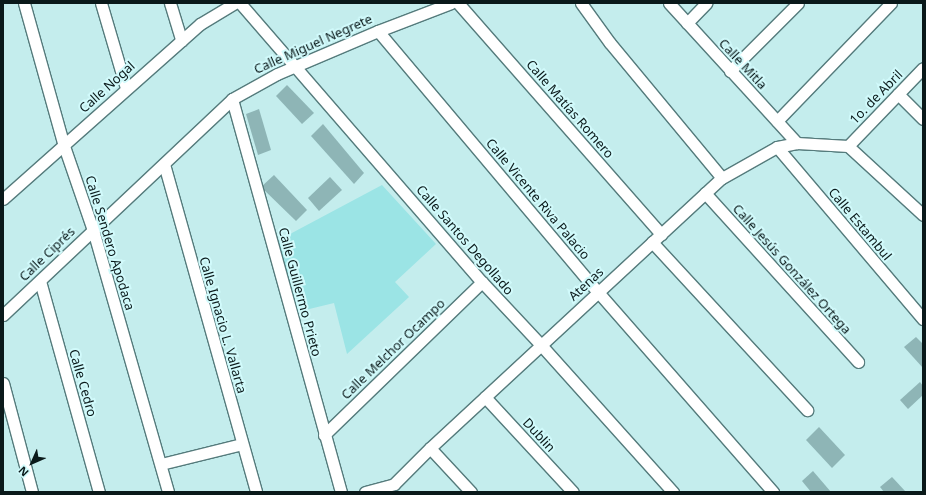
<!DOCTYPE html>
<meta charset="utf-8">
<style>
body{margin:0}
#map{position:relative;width:926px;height:495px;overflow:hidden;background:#c4eded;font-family:"Noto Sans",sans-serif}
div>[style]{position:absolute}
.green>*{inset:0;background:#9be4e5}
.building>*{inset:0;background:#8eb5b6}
.roads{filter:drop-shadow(1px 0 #557b7c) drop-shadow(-1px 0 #557b7c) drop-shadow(0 1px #557b7c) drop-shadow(0 -1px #557b7c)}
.minor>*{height:11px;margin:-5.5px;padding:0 5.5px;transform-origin:5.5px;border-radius:5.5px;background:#fff}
span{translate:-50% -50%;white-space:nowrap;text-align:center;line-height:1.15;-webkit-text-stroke:4px #d1fafb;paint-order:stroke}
.street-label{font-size:13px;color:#0a191a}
.frame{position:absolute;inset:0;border:4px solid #0a191a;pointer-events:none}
.north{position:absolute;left:12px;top:443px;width:40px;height:40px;-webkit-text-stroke:3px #d1fafb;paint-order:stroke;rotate:225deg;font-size:11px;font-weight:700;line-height:16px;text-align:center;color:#0a191a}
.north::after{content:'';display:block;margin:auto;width:14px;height:18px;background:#0a191a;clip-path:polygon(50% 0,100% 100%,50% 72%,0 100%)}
</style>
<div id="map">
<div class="green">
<i style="clip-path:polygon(382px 185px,436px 244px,395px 282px,409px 297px,347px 354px,334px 303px,297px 312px,275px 242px)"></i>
</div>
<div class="building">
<i style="clip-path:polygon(287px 85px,314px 113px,302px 124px,276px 96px)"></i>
<i style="clip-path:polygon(259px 109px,271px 150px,258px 155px,246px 114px)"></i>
<i style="clip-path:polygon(323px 124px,364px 173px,354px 184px,311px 136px)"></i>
<i style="clip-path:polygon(274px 175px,307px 210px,296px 221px,261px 187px)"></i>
<i style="clip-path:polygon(330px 177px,342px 190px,319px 211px,308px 198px)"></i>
<i style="clip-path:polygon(916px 337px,923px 344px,923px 368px,904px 347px)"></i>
<i style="clip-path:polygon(920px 382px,923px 386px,923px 395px,908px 409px,900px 400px)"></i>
<i style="clip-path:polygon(819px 427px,845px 455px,832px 468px,806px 440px)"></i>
<i style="clip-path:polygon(813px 471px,831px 492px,811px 492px,802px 481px)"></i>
<i style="clip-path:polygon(892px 477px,906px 492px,884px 492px,880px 487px)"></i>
</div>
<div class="roads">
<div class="minor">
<i style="left:24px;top:3px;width:148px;rotate:74.4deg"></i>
<i style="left:64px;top:146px;width:89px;rotate:71deg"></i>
<i style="left:93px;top:230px;width:273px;rotate:74deg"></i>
<i style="left:101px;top:3px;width:89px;rotate:73.6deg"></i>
<i style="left:170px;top:3px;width:39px;rotate:73deg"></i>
<i style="left:240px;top:3px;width:369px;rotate:49.1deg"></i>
<i style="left:482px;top:282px;width:86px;rotate:46.9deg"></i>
<i style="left:541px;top:345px;width:198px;rotate:48.1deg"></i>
<i style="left:458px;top:3px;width:308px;rotate:48.7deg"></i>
<i style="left:581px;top:3px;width:49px;rotate:54.1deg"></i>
<i style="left:610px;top:43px;width:175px;rotate:50.3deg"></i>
<i style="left:669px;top:3px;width:190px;rotate:47.6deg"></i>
<i style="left:687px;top:23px;width:28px;rotate:-46deg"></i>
<i style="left:378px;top:31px;width:341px;rotate:49.9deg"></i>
<i style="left:598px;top:292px;width:266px;rotate:48.8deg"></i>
<i style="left:730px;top:71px;width:96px;rotate:-45deg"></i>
<i style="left:898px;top:94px;width:35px;rotate:45deg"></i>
<i style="left:232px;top:99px;width:408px;rotate:74.5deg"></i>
<i style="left:777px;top:121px;width:164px;rotate:-46deg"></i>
<i style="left:848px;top:146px;width:108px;rotate:-46.1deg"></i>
<i style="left:777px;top:147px;width:226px;rotate:49.7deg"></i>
<i style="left:164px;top:164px;width:341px;rotate:74.3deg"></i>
<i style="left:705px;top:193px;width:228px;rotate:47.8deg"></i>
<i style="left:3px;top:199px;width:264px;rotate:-41.6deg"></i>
<i style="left:200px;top:24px;width:41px;rotate:-31deg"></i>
<i style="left:652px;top:242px;width:229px;rotate:47.3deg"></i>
<i style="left:40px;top:281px;width:219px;rotate:74.4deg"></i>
<i style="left:3px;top:315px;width:315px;rotate:-43.3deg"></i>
<i style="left:232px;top:99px;width:51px;rotate:-29.1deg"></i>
<i style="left:277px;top:74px;width:110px;rotate:-23.1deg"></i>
<i style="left:378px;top:31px;width:78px;rotate:-21deg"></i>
<i style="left:3px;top:383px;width:113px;rotate:75.1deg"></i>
<i style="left:485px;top:397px;width:129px;rotate:47.2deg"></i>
<i style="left:324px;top:435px;width:220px;rotate:-44.1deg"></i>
<i style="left:430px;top:448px;width:60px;rotate:47deg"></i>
<i style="left:161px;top:464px;width:83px;rotate:-13.9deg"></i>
<i style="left:365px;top:492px;width:30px;rotate:-15deg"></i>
<i style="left:394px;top:484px;width:51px;rotate:-45deg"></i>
<i style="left:430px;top:448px;width:398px;rotate:-42.8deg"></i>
<i style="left:722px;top:178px;width:63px;rotate:-29.4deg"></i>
<i style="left:777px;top:147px;width:20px;rotate:-11deg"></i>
<i style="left:797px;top:143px;width:51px;rotate:3.4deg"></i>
<i style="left:848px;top:146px;width:102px;rotate:42.6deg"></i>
</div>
</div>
<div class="street-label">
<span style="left:313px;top:44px;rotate:-24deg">Calle Miguel Negrete</span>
<span style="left:743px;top:64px;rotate:47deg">Calle Mitla</span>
<span style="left:107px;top:87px;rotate:-42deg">Calle Nogal</span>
<span style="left:876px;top:97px;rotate:-46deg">1o. de Abril</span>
<span style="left:570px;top:109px;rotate:49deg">Calle Matías Romero</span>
<span style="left:538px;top:199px;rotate:50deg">Calle Vicente Riva Palacio</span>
<span style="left:860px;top:224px;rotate:50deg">Calle Estambul</span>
<span style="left:465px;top:240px;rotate:49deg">Calle Santos Degollado</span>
<span style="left:110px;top:243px;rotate:73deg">Calle Sendero Apodaca</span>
<span style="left:47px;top:254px;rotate:-44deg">Calle Ciprés</span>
<span style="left:792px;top:269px;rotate:48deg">Calle Jesús González Ortega</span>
<span style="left:586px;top:284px;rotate:-43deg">Atenas</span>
<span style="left:300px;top:292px;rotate:75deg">Calle Guillermo Prieto</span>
<span style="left:223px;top:325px;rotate:74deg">Calle Ignacio L. Vallarta</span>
<span style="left:393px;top:349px;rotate:-44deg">Calle Melchor Ocampo</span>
<span style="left:83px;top:383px;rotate:74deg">Calle Cedro</span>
<span style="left:539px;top:435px;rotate:47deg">Dublin</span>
</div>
<div class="frame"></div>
<div class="north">N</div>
</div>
